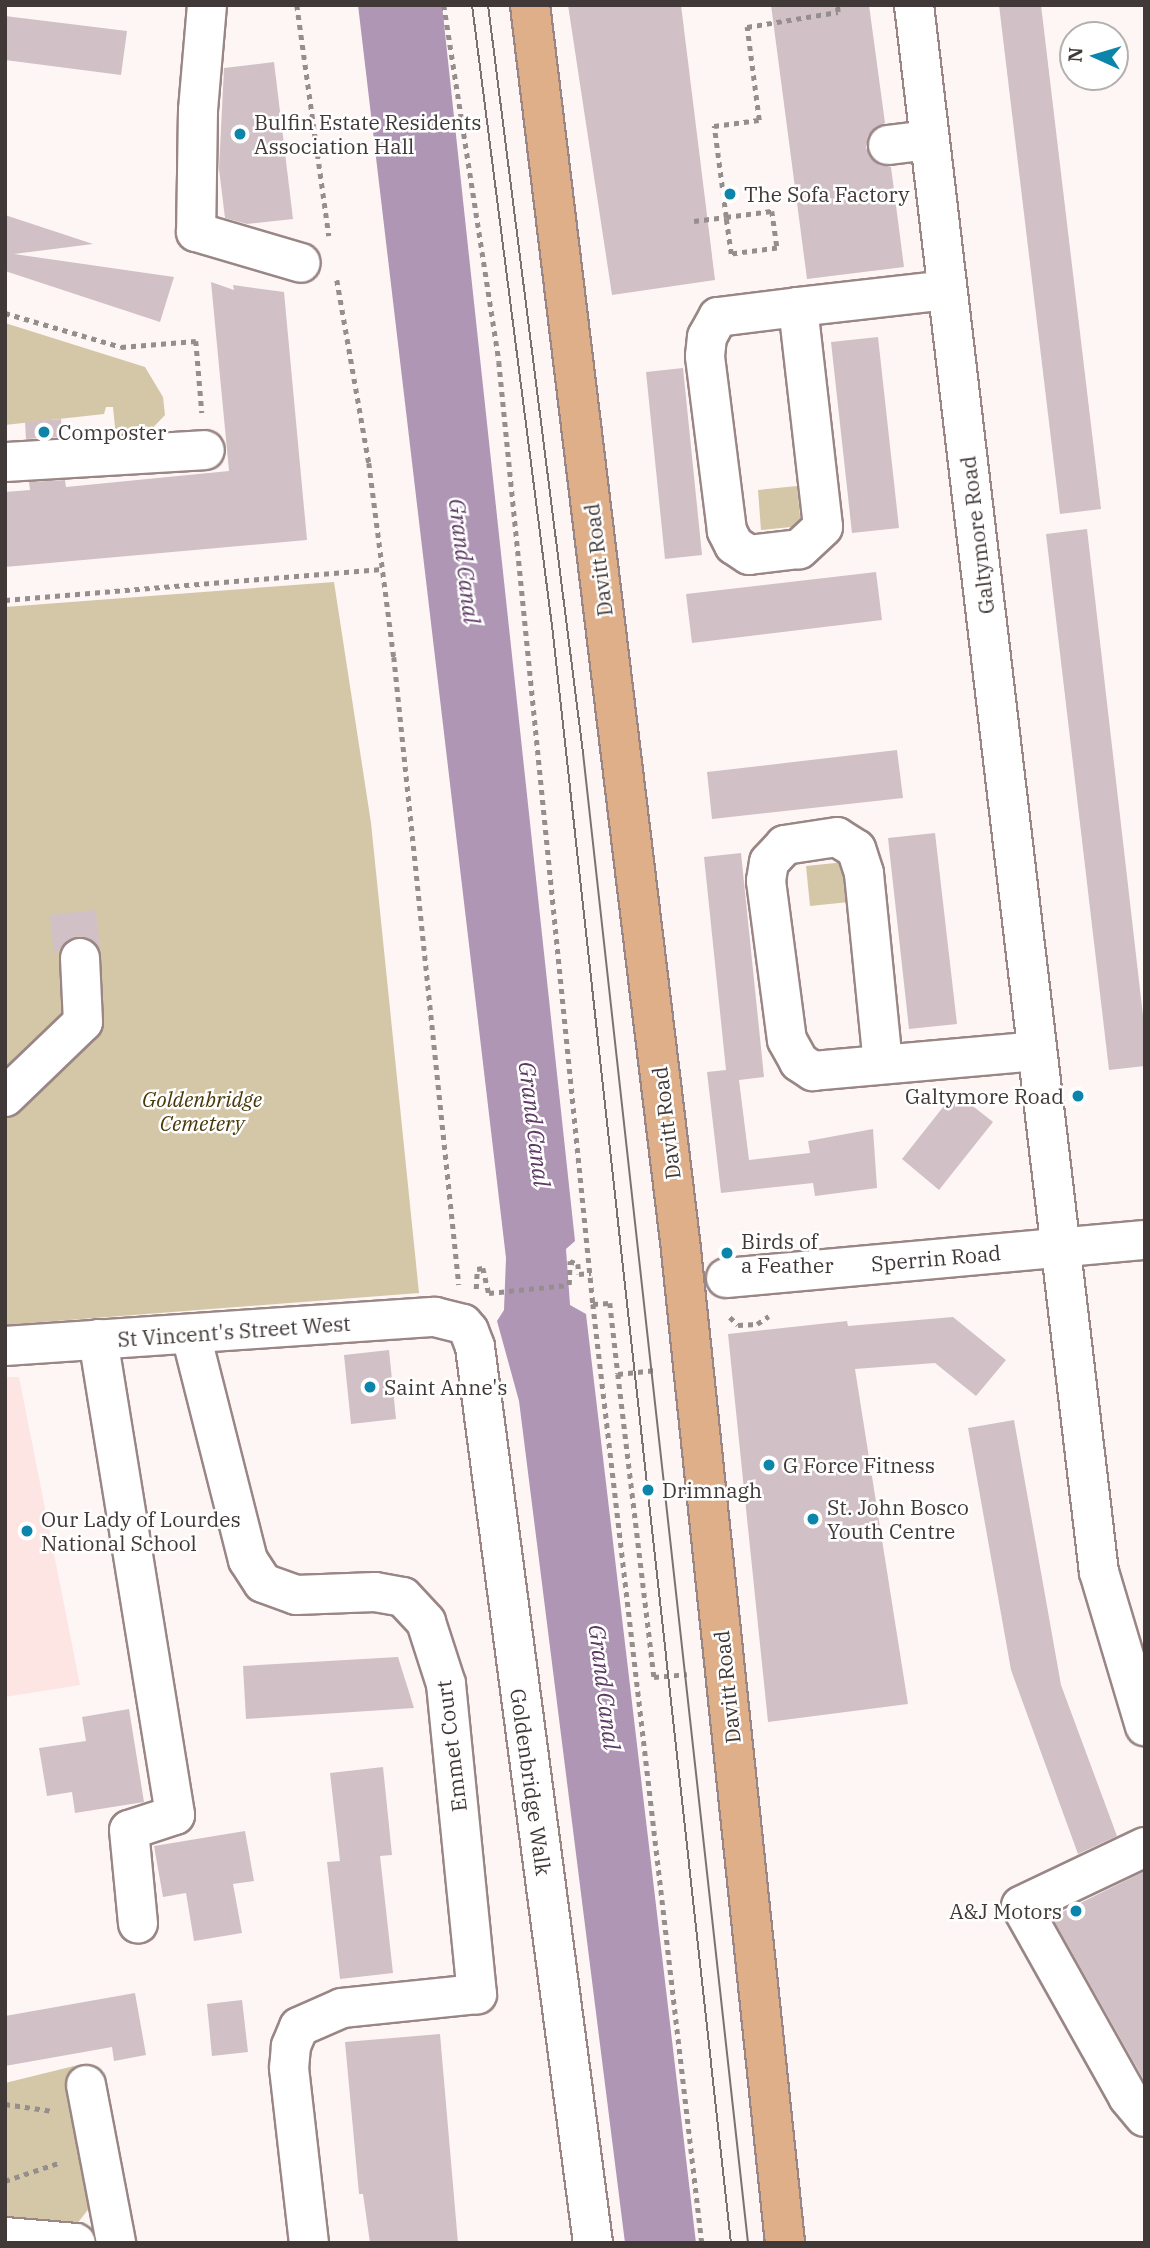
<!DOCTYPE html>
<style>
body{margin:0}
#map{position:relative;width:1150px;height:2248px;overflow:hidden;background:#fef6f5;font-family:"IBM Plex Serif",serif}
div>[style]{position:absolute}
.built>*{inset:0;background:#fce5e3}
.green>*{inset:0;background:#d4c7a7}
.water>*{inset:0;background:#af96b4}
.building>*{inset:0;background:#d2c0c7}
.path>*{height:4.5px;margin-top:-2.25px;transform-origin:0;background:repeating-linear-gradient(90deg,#968e8d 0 5px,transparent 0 10px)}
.roads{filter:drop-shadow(2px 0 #998685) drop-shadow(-2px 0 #998685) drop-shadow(0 2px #998685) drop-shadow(0 -2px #998685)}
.minor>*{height:38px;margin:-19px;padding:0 19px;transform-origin:19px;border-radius:19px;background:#fff}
.major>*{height:38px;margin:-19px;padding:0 19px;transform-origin:19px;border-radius:19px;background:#deaf89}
.tram>*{height:2px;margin:-1px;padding:0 1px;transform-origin:1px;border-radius:1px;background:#7a7271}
.dots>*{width:19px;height:19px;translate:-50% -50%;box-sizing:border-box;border:4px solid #fff;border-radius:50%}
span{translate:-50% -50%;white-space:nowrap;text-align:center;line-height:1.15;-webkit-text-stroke:5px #fff;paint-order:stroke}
.poi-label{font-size:21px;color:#413938}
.left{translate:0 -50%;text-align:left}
.right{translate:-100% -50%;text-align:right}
.street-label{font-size:21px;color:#413938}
.park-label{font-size:21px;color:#483808;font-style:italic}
.water-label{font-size:23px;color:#5c3963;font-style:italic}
.frame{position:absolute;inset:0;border:7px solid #413938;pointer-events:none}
.north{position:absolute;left:1059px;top:21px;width:70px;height:70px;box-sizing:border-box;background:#fff;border:2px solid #b3b0af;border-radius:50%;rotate:274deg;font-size:19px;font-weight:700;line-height:28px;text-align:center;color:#413938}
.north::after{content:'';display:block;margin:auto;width:24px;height:32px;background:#0b86aa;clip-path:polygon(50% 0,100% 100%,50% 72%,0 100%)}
</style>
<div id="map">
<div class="built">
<i style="clip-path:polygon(5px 1377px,19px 1377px,80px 1685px,5px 1697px)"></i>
</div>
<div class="green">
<i style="clip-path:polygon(5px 323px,145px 367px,163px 397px,165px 415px,145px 436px,116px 438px,113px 407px,106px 407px,104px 414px,5px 425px)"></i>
<i style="clip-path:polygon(797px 486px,801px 526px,761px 530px,758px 490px)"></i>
<i style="clip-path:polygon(334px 582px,371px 823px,419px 1293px,5px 1325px,5px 607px)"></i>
<i style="clip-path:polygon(845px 862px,849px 902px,810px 906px,806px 866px)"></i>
<i style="clip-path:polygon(74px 2066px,94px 2202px,76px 2225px,5px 2216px,5px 2083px)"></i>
</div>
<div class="water">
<i style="clip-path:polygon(358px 5px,442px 5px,575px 1241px,566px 1249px,570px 1305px,586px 1314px,696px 2243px,625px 2243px,519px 1401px,497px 1321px,504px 1310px,506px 1258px)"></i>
</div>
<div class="building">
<i style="clip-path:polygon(568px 5px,681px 5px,715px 280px,612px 295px)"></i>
<i style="clip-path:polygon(771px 5px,869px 5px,885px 123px,868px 136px,866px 148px,879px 165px,891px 167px,904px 267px,807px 279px)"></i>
<i style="clip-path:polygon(999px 5px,1041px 5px,1101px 509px,1060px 514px)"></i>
<i style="clip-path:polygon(5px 16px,127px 31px,121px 75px,5px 60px)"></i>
<i style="clip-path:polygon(274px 62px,293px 219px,247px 224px,225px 218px,219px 169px,224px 68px)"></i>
<i style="clip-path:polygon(5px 215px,93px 244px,14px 254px,174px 277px,160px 322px,5px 271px)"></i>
<i style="clip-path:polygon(211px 282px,234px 290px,233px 285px,284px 292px,307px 540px,5px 567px,5px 492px,30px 490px,29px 482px,65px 480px,66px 487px,229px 471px)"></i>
<i style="clip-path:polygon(878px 337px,899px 528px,852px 533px,831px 342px)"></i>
<i style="clip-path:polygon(683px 368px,702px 555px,665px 559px,646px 372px)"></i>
<i style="clip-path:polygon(61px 419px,62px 437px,26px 439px,25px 422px)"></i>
<i style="clip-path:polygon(1087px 529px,1145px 1033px,1145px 1066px,1109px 1070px,1046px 534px)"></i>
<i style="clip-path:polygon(876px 572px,882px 620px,692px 643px,686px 594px)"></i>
<i style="clip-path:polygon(897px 750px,903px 798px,712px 819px,707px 772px)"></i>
<i style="clip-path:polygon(935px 833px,957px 1024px,909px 1029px,888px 838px)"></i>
<i style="clip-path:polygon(741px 853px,764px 1077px,739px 1080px,749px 1160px,810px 1153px,808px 1141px,873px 1129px,877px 1188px,815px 1196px,813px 1183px,721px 1193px,707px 1072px,726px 1070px,704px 857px)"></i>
<i style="clip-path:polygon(96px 910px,100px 950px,91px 939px,78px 936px,68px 940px,54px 955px,50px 915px)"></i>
<i style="clip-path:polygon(955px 1092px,993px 1122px,939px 1190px,902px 1159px)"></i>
<i style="clip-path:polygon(953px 1317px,1006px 1360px,976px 1396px,935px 1363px,855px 1369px,908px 1704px,768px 1722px,728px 1334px,847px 1321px,848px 1326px)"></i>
<i style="clip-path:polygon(389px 1350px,396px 1419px,351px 1424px,344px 1355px)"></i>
<i style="clip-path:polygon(1014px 1420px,1061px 1685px,1117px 1836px,1078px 1854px,1011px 1670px,968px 1428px)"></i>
<i style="clip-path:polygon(398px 1657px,414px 1708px,246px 1719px,243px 1666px)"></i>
<i style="clip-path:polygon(129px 1709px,144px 1802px,75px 1813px,72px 1792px,47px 1796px,39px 1748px,86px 1741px,82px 1717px)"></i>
<i style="clip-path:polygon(383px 1767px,392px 1855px,380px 1856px,393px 1973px,340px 1979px,327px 1862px,340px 1861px,330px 1773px)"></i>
<i style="clip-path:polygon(245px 1831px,254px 1881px,233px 1884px,242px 1933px,194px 1941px,186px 1893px,163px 1897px,154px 1846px)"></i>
<i style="clip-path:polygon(1145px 1871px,1145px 2082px,1052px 1917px)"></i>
<i style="clip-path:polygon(135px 1993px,146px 2055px,114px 2061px,112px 2047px,5px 2066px,5px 2016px)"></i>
<i style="clip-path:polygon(242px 2000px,248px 2052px,212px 2056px,207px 2004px)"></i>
<i style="clip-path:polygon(440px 2034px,458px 2243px,370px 2243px,363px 2194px,359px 2194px,345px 2042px)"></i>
</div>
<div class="path">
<i style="left:297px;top:5px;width:233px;rotate:82.1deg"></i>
<i style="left:444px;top:5px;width:361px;rotate:81.2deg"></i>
<i style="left:499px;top:362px;width:947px;rotate:84.3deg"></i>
<i style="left:593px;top:1304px;width:945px;rotate:83.38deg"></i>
<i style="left:694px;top:221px;width:32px;rotate:-7deg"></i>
<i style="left:726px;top:217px;width:46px;rotate:-7.4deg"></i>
<i style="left:772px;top:211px;width:37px;rotate:82deg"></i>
<i style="left:777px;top:248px;width:46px;rotate:172.6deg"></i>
<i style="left:731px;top:254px;width:37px;rotate:-98deg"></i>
<i style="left:726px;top:217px;width:92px;rotate:-97.5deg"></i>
<i style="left:714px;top:126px;width:45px;rotate:-7.6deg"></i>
<i style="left:759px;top:120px;width:94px;rotate:-97.4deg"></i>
<i style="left:747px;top:27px;width:92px;rotate:-9.4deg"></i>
<i style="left:838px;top:12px;width:7px;rotate:-98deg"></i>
<i style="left:337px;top:280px;width:186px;rotate:80.1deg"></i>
<i style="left:369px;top:463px;width:196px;rotate:82.7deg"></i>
<i style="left:394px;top:657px;width:631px;rotate:84.09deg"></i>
<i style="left:5px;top:313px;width:121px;rotate:16.3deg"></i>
<i style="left:121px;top:347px;width:75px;rotate:-4.6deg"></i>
<i style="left:196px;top:341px;width:72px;rotate:85.2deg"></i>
<i style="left:5px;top:600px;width:378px;rotate:-4.7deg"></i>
<i style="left:476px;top:1289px;width:20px;rotate:-87deg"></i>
<i style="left:477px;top:1269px;width:6px;rotate:-9deg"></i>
<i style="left:483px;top:1268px;width:26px;rotate:77deg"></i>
<i style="left:489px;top:1293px;width:80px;rotate:-5.7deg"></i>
<i style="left:569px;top:1285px;width:24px;rotate:-88deg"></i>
<i style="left:570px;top:1261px;width:9px;rotate:21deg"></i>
<i style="left:578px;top:1264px;width:10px;rotate:84deg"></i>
<i style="left:579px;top:1274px;width:12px;rotate:-5deg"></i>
<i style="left:593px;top:1304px;width:17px;rotate:-3deg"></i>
<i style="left:610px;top:1303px;width:71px;rotate:83.6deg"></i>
<i style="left:618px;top:1374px;width:36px;rotate:-6deg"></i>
<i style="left:730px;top:1317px;width:11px;rotate:45deg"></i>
<i style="left:738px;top:1325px;width:19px;rotate:-3deg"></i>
<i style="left:757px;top:1324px;width:14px;rotate:-34deg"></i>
<i style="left:618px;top:1374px;width:305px;rotate:83.2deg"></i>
<i style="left:654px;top:1677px;width:33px;rotate:-5deg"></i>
<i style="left:5px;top:2104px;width:48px;rotate:8.5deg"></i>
<i style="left:5px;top:2181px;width:59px;rotate:-18.7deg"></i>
</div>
<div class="roads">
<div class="minor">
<i style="left:207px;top:5px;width:105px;rotate:94.9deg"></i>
<i style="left:198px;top:110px;width:122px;rotate:90.9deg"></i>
<i style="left:196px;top:232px;width:109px;rotate:16.4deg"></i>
<i style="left:914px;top:5px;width:1578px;rotate:83.27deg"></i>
<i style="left:1099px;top:1572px;width:161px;rotate:73.4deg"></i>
<i style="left:888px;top:145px;width:41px;rotate:-7deg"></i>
<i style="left:798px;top:307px;width:221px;rotate:83.5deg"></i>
<i style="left:823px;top:527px;width:33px;rotate:137deg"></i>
<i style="left:799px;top:549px;width:50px;rotate:173.2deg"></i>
<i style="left:749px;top:555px;width:18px;rotate:-146deg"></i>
<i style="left:734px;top:545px;width:16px;rotate:-117deg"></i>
<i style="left:727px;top:531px;width:176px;rotate:-97.2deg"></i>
<i style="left:705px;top:356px;width:19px;rotate:-84deg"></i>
<i style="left:707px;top:337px;width:23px;rotate:-61deg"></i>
<i style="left:718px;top:317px;width:81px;rotate:-7.1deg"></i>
<i style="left:798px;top:307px;width:150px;rotate:-6.5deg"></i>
<i style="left:5px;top:462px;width:200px;rotate:-3.4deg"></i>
<i style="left:883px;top:1064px;width:192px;rotate:-95.7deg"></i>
<i style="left:864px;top:873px;width:25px;rotate:-108deg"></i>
<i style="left:856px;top:849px;width:22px;rotate:-148deg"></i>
<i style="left:837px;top:837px;width:53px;rotate:171.3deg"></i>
<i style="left:785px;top:845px;width:23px;rotate:133deg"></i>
<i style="left:769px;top:862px;width:19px;rotate:99deg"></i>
<i style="left:766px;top:881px;width:160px;rotate:82.5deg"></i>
<i style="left:787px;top:1040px;width:25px;rotate:61deg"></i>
<i style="left:799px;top:1062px;width:17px;rotate:33deg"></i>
<i style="left:813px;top:1071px;width:225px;rotate:-5.1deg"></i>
<i style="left:5px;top:1097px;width:108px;rotate:-43.9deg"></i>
<i style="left:83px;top:1022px;width:64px;rotate:-92.7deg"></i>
<i style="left:726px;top:1278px;width:421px;rotate:-5.2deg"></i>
<i style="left:191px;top:1335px;width:232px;rotate:75.8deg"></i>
<i style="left:248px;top:1560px;width:27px;rotate:57deg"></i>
<i style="left:263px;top:1583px;width:35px;rotate:20deg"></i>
<i style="left:296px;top:1595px;width:79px;rotate:-2.2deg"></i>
<i style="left:375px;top:1592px;width:28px;rotate:10deg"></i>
<i style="left:403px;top:1597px;width:34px;rotate:47deg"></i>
<i style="left:426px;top:1622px;width:65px;rotate:72.1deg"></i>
<i style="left:446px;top:1684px;width:312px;rotate:84.3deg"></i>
<i style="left:477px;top:1994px;width:136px;rotate:174.1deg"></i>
<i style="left:342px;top:2008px;width:47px;rotate:156.2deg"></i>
<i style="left:299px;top:2027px;width:21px;rotate:113deg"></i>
<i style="left:291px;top:2046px;width:22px;rotate:95deg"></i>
<i style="left:289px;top:2068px;width:176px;rotate:83.5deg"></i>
<i style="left:98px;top:1339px;width:482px;rotate:80.8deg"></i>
<i style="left:175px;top:1815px;width:48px;rotate:161.9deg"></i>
<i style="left:129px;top:1830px;width:94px;rotate:84.5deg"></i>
<i style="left:5px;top:1346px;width:431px;rotate:-3.9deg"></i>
<i style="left:435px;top:1317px;width:29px;rotate:14deg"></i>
<i style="left:463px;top:1324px;width:9px;rotate:49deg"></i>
<i style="left:469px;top:1331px;width:17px;rotate:69deg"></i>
<i style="left:475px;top:1347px;width:904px;rotate:82.5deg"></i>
<i style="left:1145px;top:1847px;width:137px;rotate:154.6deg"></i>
<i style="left:1021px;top:1906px;width:219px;rotate:60.7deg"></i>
<i style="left:1128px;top:2097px;width:26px;rotate:50deg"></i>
<i style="left:86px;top:2085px;width:161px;rotate:79.2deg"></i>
<i style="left:5px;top:2237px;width:71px;rotate:4.8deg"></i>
</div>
<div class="major">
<i style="left:530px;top:5px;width:1254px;rotate:83.08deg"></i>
<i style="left:681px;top:1250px;width:998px;rotate:84.02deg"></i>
</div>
</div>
<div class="tram">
<i style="left:472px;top:5px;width:634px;rotate:82.66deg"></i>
<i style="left:553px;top:634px;width:1619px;rotate:83.69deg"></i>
<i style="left:488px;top:5px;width:754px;rotate:82.76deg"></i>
<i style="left:583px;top:753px;width:1499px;rotate:83.68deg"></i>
</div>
<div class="dots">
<i style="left:240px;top:134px;background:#0b86aa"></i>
<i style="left:730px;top:194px;background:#0b86aa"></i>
<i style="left:44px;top:432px;background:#0b86aa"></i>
<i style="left:1078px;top:1096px;background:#0b86aa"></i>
<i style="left:727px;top:1253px;background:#0b86aa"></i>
<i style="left:370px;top:1387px;background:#0b86aa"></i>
<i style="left:769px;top:1465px;background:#0b86aa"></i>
<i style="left:648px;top:1490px;background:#0b86aa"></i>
<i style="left:813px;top:1519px;background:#0b86aa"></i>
<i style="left:27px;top:1531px;background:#0b86aa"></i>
<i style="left:1076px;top:1911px;background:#0b86aa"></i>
</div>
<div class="poi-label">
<span class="left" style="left:254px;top:134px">Bulfin Estate Residents<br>Association Hall</span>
<span class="left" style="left:744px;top:194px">The Sofa Factory</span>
<span class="left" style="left:58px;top:432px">Composter</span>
<span class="right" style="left:1064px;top:1096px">Galtymore Road</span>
<span class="left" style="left:741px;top:1253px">Birds of<br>a Feather</span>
<span class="left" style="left:384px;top:1387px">Saint Anne's</span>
<span class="left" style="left:783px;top:1465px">G Force Fitness</span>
<span class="left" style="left:662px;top:1490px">Drimnagh</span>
<span class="left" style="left:827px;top:1519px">St. John Bosco<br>Youth Centre</span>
<span class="left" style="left:41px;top:1531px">Our Lady of Lourdes<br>National School</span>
<span class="right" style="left:1062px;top:1911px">A&amp;J Motors</span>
</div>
<div class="street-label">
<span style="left:977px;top:535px;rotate:-97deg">Galtymore Road</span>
<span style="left:598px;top:560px;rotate:-97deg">Davitt Road</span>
<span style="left:666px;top:1123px;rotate:-97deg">Davitt Road</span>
<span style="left:936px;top:1258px;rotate:-5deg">Sperrin Road</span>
<span style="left:234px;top:1331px;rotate:-4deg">St Vincent's Street West</span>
<span style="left:727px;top:1687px;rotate:-96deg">Davitt Road</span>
<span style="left:451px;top:1746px;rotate:-97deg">Emmet Court</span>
<span style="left:531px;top:1782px;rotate:82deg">Goldenbridge Walk</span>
</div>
<div class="park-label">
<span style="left:202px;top:1111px">Goldenbridge<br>Cemetery</span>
</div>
<div class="water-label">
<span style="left:465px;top:561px;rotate:83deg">Grand Canal</span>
<span style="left:535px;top:1124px;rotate:83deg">Grand Canal</span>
<span style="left:605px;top:1687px;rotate:83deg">Grand Canal</span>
</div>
<div class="frame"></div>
<div class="north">N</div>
</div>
